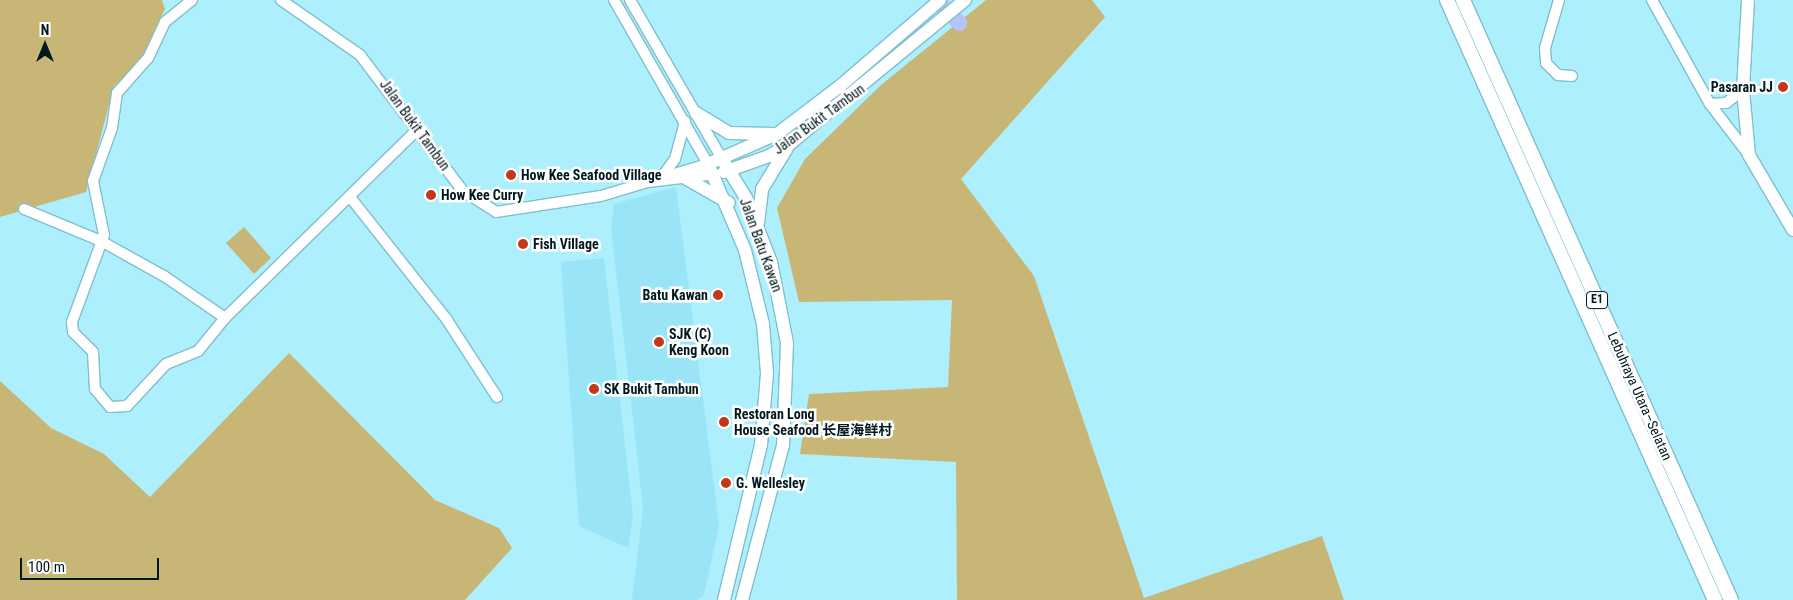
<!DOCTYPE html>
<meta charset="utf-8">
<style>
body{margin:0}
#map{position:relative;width:1793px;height:600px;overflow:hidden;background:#aeeffe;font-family:"Roboto Condensed","Noto Sans SC",sans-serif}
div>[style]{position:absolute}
.built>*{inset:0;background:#99e5f7}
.green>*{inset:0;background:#c8b676}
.river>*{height:16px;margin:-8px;padding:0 8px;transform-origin:8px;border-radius:8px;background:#b7c4fb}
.roads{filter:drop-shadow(1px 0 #7fbfce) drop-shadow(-1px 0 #7fbfce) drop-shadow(0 1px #7fbfce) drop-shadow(0 -1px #7fbfce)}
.minor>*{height:10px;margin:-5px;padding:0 5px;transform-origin:5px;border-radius:5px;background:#fff}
.major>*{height:12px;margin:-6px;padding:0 6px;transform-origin:6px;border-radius:6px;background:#fff}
.highway>*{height:14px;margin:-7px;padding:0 7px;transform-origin:7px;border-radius:7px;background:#fff}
.dots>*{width:14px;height:14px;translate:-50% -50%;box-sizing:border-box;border:2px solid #fff;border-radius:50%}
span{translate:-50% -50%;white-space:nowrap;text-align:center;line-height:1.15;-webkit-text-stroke:5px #fff;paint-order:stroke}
.shield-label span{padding:1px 4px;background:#fff;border:1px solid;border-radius:4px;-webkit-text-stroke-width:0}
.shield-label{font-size:12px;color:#00181e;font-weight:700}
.poi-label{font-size:14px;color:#00181e;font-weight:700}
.right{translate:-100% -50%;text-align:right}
.left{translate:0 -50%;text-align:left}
.street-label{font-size:14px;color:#00181e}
.north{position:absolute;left:20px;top:20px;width:50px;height:50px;-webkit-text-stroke:4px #fff;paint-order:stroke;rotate:0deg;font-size:14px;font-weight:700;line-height:20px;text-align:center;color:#00181e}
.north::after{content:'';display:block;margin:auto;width:18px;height:22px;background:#00181e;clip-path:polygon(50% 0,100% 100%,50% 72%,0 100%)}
.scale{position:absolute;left:20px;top:558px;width:139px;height:22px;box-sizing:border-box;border:2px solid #00181e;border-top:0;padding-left:6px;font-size:15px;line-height:18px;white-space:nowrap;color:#00181e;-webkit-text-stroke:4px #fff;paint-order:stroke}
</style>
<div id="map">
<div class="built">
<i style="clip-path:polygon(676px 187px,719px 525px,704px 595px,697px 600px,632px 600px,643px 508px,611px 228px,614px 204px)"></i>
<i style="clip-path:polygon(604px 258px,633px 516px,628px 548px,579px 526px,561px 262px)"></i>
</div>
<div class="green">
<i style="clip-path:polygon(0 0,162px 0,165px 9px,139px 63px,114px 86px,86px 192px,0 217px)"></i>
<i style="clip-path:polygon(986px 0,1092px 0,1105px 17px,961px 179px,1034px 276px,1144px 598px,1322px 536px,1344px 600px,957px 600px,956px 462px,800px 454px,809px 394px,948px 387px,952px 300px,799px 302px,777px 208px,805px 159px,881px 85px)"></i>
<i style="clip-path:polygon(244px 227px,271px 258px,254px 274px,226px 243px)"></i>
<i style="clip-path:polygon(289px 353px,435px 500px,499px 528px,512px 548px,465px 600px,0 600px,0 381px,51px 428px,104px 454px,150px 497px)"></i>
</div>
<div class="river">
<i style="left:937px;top:0;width:32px;rotate:46deg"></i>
</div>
<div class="roads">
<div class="minor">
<i style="left:192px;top:0;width:35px;rotate:141deg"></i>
<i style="left:165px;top:22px;width:40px;rotate:115deg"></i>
<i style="left:148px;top:58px;width:47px;rotate:131.5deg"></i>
<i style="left:117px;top:93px;width:35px;rotate:98deg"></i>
<i style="left:112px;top:128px;width:56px;rotate:109.7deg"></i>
<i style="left:93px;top:181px;width:55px;rotate:78.5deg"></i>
<i style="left:104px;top:235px;width:93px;rotate:110.2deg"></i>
<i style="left:72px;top:322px;width:10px;rotate:84deg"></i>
<i style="left:73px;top:332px;width:28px;rotate:45deg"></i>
<i style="left:93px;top:352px;width:37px;rotate:87deg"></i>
<i style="left:95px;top:389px;width:23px;rotate:50deg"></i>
<i style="left:110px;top:407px;width:17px;rotate:-3deg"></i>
<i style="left:127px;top:406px;width:57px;rotate:-47.1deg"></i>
<i style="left:166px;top:364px;width:35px;rotate:-22deg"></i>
<i style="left:198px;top:351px;width:43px;rotate:-50.7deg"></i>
<i style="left:225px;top:318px;width:267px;rotate:-44.4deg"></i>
<i style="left:281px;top:0;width:96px;rotate:34.8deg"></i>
<i style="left:360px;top:55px;width:171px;rotate:52.9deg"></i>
<i style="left:463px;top:191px;width:39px;rotate:32deg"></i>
<i style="left:496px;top:212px;width:106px;rotate:-8.7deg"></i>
<i style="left:601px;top:196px;width:112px;rotate:-16.7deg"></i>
<i style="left:708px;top:164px;width:189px;rotate:-119.8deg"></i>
<i style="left:630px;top:0;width:184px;rotate:59.9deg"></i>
<i style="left:1559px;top:0;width:50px;rotate:106.3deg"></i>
<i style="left:1545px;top:48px;width:15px;rotate:86deg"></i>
<i style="left:1546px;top:63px;width:17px;rotate:45deg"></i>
<i style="left:1558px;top:75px;width:14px;rotate:4deg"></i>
<i style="left:1652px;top:0;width:119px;rotate:60.9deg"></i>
<i style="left:1710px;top:104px;width:64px;rotate:52.6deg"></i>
<i style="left:1710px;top:104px;width:16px;rotate:-4deg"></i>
<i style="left:1726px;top:103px;width:21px;rotate:-37deg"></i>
<i style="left:664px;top:174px;width:19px;rotate:-54deg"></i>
<i style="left:675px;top:159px;width:39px;rotate:-75deg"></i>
<i style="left:648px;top:182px;width:68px;rotate:-6.7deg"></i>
<i style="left:350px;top:197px;width:157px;rotate:51.7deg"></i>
<i style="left:447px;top:320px;width:92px;rotate:57deg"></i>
<i style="left:24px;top:209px;width:83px;rotate:22.6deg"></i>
<i style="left:101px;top:241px;width:72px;rotate:29.1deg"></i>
<i style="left:164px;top:276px;width:74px;rotate:34.5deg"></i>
</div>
<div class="major">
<i style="left:1748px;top:0;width:90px;rotate:93.2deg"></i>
<i style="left:1743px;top:90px;width:65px;rotate:84.7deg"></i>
<i style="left:1749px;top:155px;width:87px;rotate:59.6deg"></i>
<i style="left:696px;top:113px;width:39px;rotate:31deg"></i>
<i style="left:729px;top:133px;width:44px;rotate:1.3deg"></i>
<i style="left:722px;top:159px;width:46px;rotate:58.4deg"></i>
<i style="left:746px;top:198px;width:69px;rotate:68.7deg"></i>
<i style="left:771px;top:262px;width:83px;rotate:78.8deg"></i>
<i style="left:787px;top:343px;width:102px;rotate:92.2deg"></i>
<i style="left:783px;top:445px;width:160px;rotate:104.8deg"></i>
<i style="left:724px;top:172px;width:48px;rotate:-19.6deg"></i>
<i style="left:769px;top:156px;width:27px;rotate:-31deg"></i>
<i style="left:792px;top:142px;width:224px;rotate:-39.4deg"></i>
<i style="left:687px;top:179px;width:48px;rotate:29.7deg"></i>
<i style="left:758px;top:223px;width:34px;rotate:-83deg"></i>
<i style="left:762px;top:189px;width:48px;rotate:-58.6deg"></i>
<i style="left:724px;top:600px;width:159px;rotate:-76.6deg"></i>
<i style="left:761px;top:445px;width:72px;rotate:-85.2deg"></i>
<i style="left:767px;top:373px;width:49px;rotate:-94.7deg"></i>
<i style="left:763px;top:324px;width:76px;rotate:-103.7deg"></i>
<i style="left:745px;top:250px;width:94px;rotate:-113.3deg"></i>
<i style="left:708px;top:164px;width:75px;rotate:-23.5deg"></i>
<i style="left:777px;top:134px;width:78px;rotate:-37.2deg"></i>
<i style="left:839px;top:87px;width:133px;rotate:-40.7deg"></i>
</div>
<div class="highway">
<i style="left:1447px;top:0;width:657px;rotate:65.93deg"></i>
<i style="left:1463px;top:0;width:657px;rotate:65.93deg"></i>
</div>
</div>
<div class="dots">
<i style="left:1783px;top:87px;background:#c23818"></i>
<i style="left:511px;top:175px;background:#c23818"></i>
<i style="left:431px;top:195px;background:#c23818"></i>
<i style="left:523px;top:244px;background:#c23818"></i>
<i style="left:718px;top:295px;background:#c23818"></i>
<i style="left:659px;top:342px;background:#c23818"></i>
<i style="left:594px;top:389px;background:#c23818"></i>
<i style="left:724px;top:422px;background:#c23818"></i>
<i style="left:726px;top:483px;background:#c23818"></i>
</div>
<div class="shield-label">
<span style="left:1597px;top:300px">E1</span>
</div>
<div class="poi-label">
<span class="right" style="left:1773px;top:87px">Pasaran JJ</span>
<span class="left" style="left:521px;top:175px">How Kee Seafood Village</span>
<span class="left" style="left:441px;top:195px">How Kee Curry</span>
<span class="left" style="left:533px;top:244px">Fish Village</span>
<span class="right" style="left:708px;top:295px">Batu Kawan</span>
<span class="left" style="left:669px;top:342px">SJK (C)<br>Keng Koon</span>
<span class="left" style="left:604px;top:389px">SK Bukit Tambun</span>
<span class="left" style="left:734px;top:422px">Restoran Long<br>House Seafood 长屋海鲜村</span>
<span class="left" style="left:736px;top:483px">G. Wellesley</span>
</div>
<div class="street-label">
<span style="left:819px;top:119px;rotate:-36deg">Jalan Bukit Tambun</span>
<span style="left:415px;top:125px;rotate:54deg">Jalan Bukit Tambun</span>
<span style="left:761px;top:245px;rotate:70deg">Jalan Batu Kawan</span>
<span style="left:1640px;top:396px;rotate:66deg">Lebuhraya Utara–Selatan</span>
</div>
<div class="north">N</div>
<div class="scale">100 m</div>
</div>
